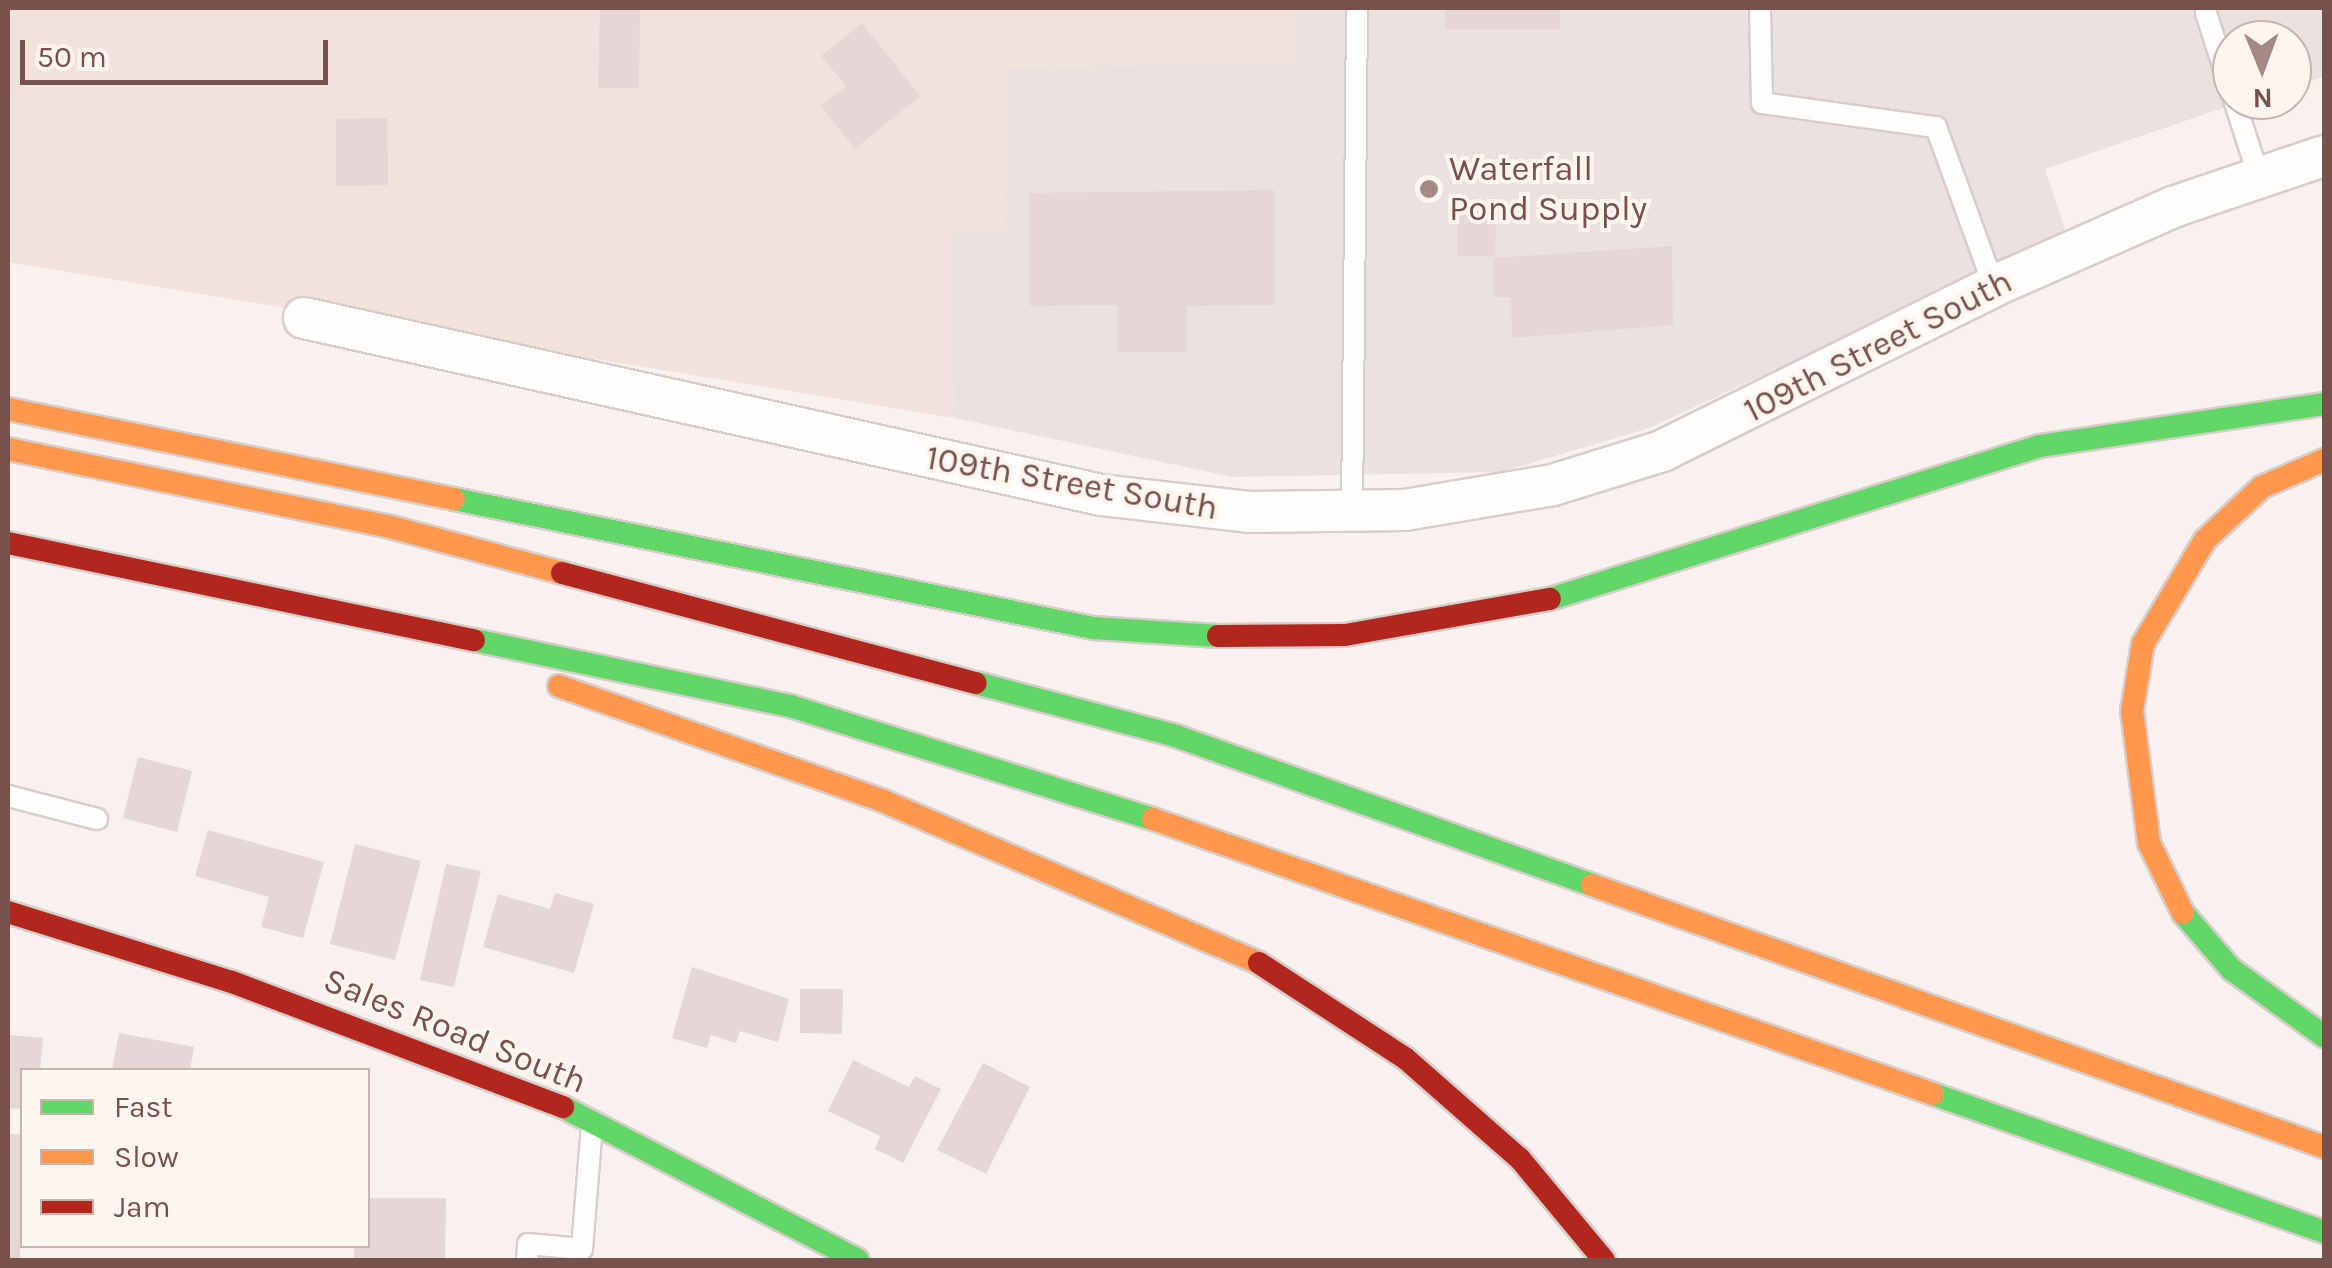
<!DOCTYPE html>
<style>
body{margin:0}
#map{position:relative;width:2332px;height:1268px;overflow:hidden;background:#f8f1ed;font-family:Karla,sans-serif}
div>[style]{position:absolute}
.residential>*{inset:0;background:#f1e2db}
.industrial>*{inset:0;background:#ebe1de}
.building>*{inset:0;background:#e4d7d5}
.roads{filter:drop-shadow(2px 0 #d7cdca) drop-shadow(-2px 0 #d7cdca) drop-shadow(0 2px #d7cdca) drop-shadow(0 -2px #d7cdca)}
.lane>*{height:20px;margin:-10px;padding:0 10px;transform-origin:10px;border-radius:10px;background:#fefdfc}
.street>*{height:40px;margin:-20px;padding:0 20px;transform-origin:20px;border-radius:20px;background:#fefdfc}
.fast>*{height:22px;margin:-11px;padding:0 11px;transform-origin:11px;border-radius:11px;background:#63d668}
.slow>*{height:22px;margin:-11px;padding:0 11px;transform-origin:11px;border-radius:11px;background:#ff974d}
.jam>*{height:22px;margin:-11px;padding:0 11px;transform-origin:11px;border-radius:11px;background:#b3261e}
.dots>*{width:28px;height:28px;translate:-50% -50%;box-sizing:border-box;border:5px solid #fff5ef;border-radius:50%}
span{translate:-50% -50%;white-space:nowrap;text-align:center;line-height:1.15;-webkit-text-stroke:8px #fff5ef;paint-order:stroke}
.poi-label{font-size:35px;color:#77514c}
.left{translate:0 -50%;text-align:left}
.street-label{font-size:35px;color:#77514c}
.frame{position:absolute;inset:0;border:10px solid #77514c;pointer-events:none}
.legend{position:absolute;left:20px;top:1068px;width:350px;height:180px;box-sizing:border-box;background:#fff5ef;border:2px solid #c9b3ae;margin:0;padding:12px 18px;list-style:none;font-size:30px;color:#77514c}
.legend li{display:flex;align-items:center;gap:20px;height:50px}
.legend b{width:50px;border:2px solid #c9b3ae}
.north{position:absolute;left:2212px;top:20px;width:100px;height:100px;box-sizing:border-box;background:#fff5ef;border:2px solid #c9b3ae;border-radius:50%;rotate:179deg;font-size:28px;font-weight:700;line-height:40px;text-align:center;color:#77514c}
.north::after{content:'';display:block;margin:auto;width:35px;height:45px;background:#a48984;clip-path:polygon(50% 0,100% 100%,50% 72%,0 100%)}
.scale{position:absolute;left:20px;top:40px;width:308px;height:45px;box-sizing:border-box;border:5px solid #77514c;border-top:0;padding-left:12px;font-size:30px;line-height:35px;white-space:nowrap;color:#77514c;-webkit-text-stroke:8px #fff5ef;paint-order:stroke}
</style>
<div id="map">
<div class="residential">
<i style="clip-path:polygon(8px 8px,1296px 8px,1298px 62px,1008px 68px,1004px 231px,950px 232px,954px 418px,8px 262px)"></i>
</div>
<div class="industrial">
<i style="clip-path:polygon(1296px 8px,2324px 8px,2324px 77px,2292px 86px,2292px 40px,2232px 40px,2232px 100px,2246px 100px,2045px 169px,2067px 235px,1649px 428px,1501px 472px,1233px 477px,954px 418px,950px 232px,1004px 231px,1008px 68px,1297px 62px)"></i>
</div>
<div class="building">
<i style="clip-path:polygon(600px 8px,640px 8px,639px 88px,598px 88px)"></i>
<i style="clip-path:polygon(1445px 8px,1560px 8px,1560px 29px,1445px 29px)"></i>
<i style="clip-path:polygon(862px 23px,920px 96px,855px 149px,821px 106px,846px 86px,821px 56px)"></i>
<i style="clip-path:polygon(387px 118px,388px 185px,336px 186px,336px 119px)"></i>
<i style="clip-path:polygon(1274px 190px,1275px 305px,1187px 306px,1187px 352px,1118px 352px,1118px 305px,1030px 306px,1030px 193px)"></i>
<i style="clip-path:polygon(1457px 215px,1496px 216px,1495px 256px,1457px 256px)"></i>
<i style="clip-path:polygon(1672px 246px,1673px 325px,1512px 338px,1511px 297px,1494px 297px,1494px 258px)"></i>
<i style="clip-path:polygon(138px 757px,192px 771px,177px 832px,123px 818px)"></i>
<i style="clip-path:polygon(208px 830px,324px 862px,303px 938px,261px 927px,269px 897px,195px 876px)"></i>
<i style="clip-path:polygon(355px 844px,421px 861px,395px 960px,330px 944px)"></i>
<i style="clip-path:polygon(446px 864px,481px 871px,454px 987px,420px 980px)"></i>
<i style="clip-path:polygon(555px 893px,594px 904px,574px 973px,483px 947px,498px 894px,550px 909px)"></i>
<i style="clip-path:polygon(692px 967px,789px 999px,778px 1042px,740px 1031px,736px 1043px,711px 1035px,707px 1048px,672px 1038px)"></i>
<i style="clip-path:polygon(800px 989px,843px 989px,842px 1034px,800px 1033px)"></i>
<i style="clip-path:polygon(119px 1033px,194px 1047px,190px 1070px,112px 1070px)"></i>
<i style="clip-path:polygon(8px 1035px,43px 1038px,40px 1070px,22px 1070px,22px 1109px,8px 1108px)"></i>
<i style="clip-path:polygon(853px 1060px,909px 1087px,915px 1076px,941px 1089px,903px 1163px,875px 1149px,880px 1136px,828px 1111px)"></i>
<i style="clip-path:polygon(983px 1063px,1030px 1087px,986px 1174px,937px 1150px)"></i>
<i style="clip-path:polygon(8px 1134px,20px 1134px,20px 1260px,8px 1260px)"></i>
<i style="clip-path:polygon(370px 1198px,446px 1198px,445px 1260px,354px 1260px,354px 1246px,368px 1246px)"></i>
</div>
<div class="roads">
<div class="lane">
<i style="left:1760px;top:8px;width:95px;rotate:88.8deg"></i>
<i style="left:1762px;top:103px;width:176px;rotate:7.9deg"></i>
<i style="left:1936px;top:127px;width:169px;rotate:70deg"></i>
<i style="left:2206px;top:13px;width:85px;rotate:72.2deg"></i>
<i style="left:2234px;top:100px;width:81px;rotate:72deg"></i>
<i style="left:1352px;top:513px;width:505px;rotate:-89.43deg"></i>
<i style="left:8px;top:796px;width:92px;rotate:14.5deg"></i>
<i style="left:527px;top:1260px;width:16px;rotate:-86deg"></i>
<i style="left:528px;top:1244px;width:54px;rotate:5.3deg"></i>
<i style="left:582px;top:1249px;width:123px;rotate:-85.4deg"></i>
</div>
<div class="street">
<i style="left:304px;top:318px;width:816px;rotate:12.52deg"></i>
<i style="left:1101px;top:495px;width:151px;rotate:6.5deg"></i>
<i style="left:1251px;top:512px;width:154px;rotate:-0.7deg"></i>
<i style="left:1405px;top:510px;width:150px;rotate:-9.6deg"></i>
<i style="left:1553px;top:485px;width:114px;rotate:-17.3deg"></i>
<i style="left:1662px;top:451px;width:371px;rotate:-26.4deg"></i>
<i style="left:1994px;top:286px;width:196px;rotate:-23.8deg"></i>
<i style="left:2173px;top:207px;width:159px;rotate:-18.7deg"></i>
</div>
<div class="fast">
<i style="left:454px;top:499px;width:652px;rotate:11.41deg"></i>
<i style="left:1093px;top:628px;width:125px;rotate:3.7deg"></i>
<i style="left:1550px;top:599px;width:513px;rotate:-17.34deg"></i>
<i style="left:2040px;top:446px;width:287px;rotate:-8.4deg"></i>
<i style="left:474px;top:640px;width:323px;rotate:11.8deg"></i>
<i style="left:790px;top:706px;width:380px;rotate:17.3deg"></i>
<i style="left:976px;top:683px;width:207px;rotate:14.8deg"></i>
<i style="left:1176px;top:736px;width:442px;rotate:19.7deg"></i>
<i style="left:2183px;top:913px;width:74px;rotate:49.4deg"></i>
<i style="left:2231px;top:969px;width:115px;rotate:35.8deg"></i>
<i style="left:1933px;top:1094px;width:415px;rotate:19.4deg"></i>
<i style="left:563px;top:1107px;width:332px;rotate:27.4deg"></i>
</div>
<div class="slow">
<i style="left:8px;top:409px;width:455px;rotate:11.4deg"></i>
<i style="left:8px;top:449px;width:387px;rotate:11.5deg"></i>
<i style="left:387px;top:526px;width:181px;rotate:15deg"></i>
<i style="left:559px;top:686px;width:344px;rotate:19.5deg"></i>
<i style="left:883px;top:801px;width:409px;rotate:23.3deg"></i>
<i style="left:1153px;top:819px;width:827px;rotate:19.42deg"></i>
<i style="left:1592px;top:885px;width:777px;rotate:19.69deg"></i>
<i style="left:2183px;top:913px;width:78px;rotate:-115.9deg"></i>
<i style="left:2149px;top:843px;width:133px;rotate:-97.3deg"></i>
<i style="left:2132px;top:711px;width:68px;rotate:-80.7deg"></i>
<i style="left:2143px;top:644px;width:121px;rotate:-59.2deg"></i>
<i style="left:2205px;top:540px;width:78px;rotate:-42.9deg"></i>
<i style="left:2262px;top:487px;width:68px;rotate:-23.5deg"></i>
</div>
<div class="jam">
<i style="left:8px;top:543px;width:476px;rotate:11.8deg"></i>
<i style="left:562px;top:573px;width:428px;rotate:14.9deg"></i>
<i style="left:1218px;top:636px;width:127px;rotate:-0.5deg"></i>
<i style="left:1345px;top:635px;width:208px;rotate:-10deg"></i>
<i style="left:8px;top:912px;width:235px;rotate:17.4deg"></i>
<i style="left:232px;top:982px;width:354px;rotate:20.7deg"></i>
<i style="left:1259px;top:963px;width:174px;rotate:33.1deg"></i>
<i style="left:1405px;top:1058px;width:153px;rotate:41.3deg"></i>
<i style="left:1520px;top:1159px;width:131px;rotate:50.3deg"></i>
</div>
</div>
<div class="dots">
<i style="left:1429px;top:189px;background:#a48984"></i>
</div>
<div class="poi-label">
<span class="left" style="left:1449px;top:189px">Waterfall<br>Pond Supply</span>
</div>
<div class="street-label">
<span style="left:1878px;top:346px;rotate:-27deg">109th Street South</span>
<span style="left:1072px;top:483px;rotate:10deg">109th Street South</span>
<span style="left:455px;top:1031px;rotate:22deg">Sales Road South</span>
</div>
<div class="frame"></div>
<ul class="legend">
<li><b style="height:12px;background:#63d668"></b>Fast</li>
<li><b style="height:12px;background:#ff974d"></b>Slow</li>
<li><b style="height:12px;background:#b3261e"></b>Jam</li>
</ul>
<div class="north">N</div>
<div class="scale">50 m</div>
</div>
